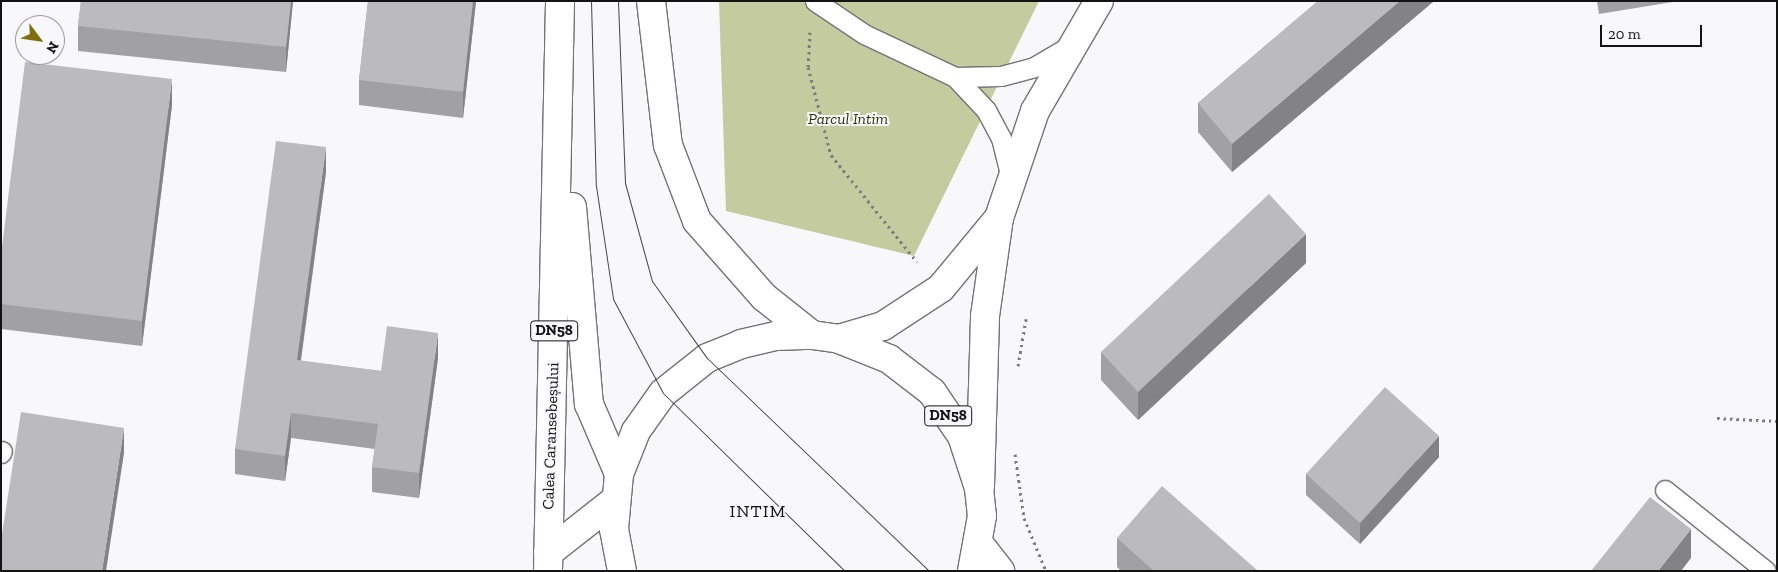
<!DOCTYPE html>
<meta charset="utf-8">
<style>
body{margin:0}
#map{position:relative;width:1778px;height:572px;overflow:hidden;background:#f8f8fb;font-family:"Zilla Slab",serif}
div>[style]{position:absolute}
.green>*{inset:0;background:#c3cb9f}
.path>*{height:3px;margin-top:-1.5px;transform-origin:0;background:repeating-linear-gradient(90deg,#7b7b7d 0 2.5px,transparent 0 6.5px)}
.roads{filter:drop-shadow(1px 0 #727375) drop-shadow(-1px 0 #727375) drop-shadow(0 1px #727375) drop-shadow(0 -1px #727375)}
.lane>*{height:19px;margin:-9.5px;padding:0 9.5px;transform-origin:9.5px;border-radius:9.5px;background:#fff}
.secondary>*{height:28px;margin:-14px;padding:0 14px;transform-origin:14px;border-radius:14px;background:#fff}
.primary>*{height:28px;margin:-14px;padding:0 14px;transform-origin:14px;border-radius:14px;background:#fff}
.tram>*{height:1px;margin:-0.5px;padding:0 0.5px;transform-origin:0.5px;border-radius:0.5px;background:#444446}
.wall>*{inset:0;background:#a1a1a3}
.shaded-wall>*{inset:0;background:#838385}
.building>*{inset:0;background:#bbbbbe}
span{translate:-50% -50%;white-space:nowrap;text-align:center;line-height:1.15;-webkit-text-stroke:4px #f8f8fb;paint-order:stroke}
.shield-label span{padding:1px 4px;background:#f8f8fb;border:1px solid;border-radius:4px;-webkit-text-stroke-width:0}
.shield-label{font-size:15px;color:#131314;font-weight:700}
.park-label{font-size:16px;color:#2c3108;font-style:italic}
.street-label{font-size:16px;color:#131314}
.neighbourhood-label{font-size:18px;color:#131314;letter-spacing:1px}
.frame{position:absolute;inset:0;border:2px solid #131314;pointer-events:none}
.north{position:absolute;left:15px;top:15px;width:50px;height:50px;box-sizing:border-box;background:#f8f8fb;border:1px solid #9c9c9f;border-radius:50%;rotate:121deg;font-size:14px;font-weight:700;line-height:20px;text-align:center;color:#131314}
.north::after{content:'';display:block;margin:auto;width:18px;height:22px;background:#806f0d;clip-path:polygon(50% 0,100% 100%,50% 72%,0 100%)}
.scale{position:absolute;left:1600px;top:25px;width:102px;height:22px;box-sizing:border-box;border:2px solid #131314;border-top:0;padding-left:6px;font-size:15px;line-height:18px;white-space:nowrap;color:#131314;-webkit-text-stroke:4px #f8f8fb;paint-order:stroke}
</style>
<div id="map">
<div class="green">
<i style="clip-path:polygon(719px 1px,1039px 1px,914px 256px,726px 211px)"></i>
</div>
<div class="path">
<i style="left:810px;top:32px;width:35px;rotate:93deg"></i>
<i style="left:808px;top:67px;width:91px;rotate:75.4deg"></i>
<i style="left:831px;top:155px;width:137px;rotate:51.2deg"></i>
<i style="left:1018px;top:366px;width:48px;rotate:-80.3deg"></i>
<i style="left:1717px;top:418px;width:60px;rotate:2.9deg"></i>
<i style="left:1015px;top:454px;width:65px;rotate:82deg"></i>
<i style="left:1024px;top:518px;width:57px;rotate:67.5deg"></i>
</div>
<div class="roads">
<div class="lane">
<i style="left:815px;top:1px;width:59px;rotate:34deg"></i>
<i style="left:864px;top:34px;width:101px;rotate:25.3deg"></i>
<i style="left:955px;top:77px;width:45px;rotate:46.8deg"></i>
<i style="left:986px;top:110px;width:32px;rotate:62deg"></i>
<i style="left:1001px;top:138px;width:36px;rotate:76deg"></i>
<i style="left:955px;top:77px;width:46px;rotate:-1.2deg"></i>
<i style="left:1001px;top:76px;width:34px;rotate:-15deg"></i>
<i style="left:1034px;top:67px;width:42px;rotate:-30.3deg"></i>
<i style="left:1px;top:453px;width:2px;rotate:-63deg"></i>
<i style="left:1665px;top:490px;width:129px;rotate:38.7deg"></i>
</div>
<div class="secondary">
<i style="left:839px;top:339px;width:46px;rotate:-16.5deg"></i>
<i style="left:883px;top:326px;width:69px;rotate:-33.2deg"></i>
<i style="left:941px;top:288px;width:91px;rotate:-50.4deg"></i>
<i style="left:980px;top:486px;width:170px;rotate:-88.3deg"></i>
<i style="left:985px;top:316px;width:99px;rotate:-81.9deg"></i>
<i style="left:999px;top:218px;width:113px;rotate:-71.4deg"></i>
<i style="left:1035px;top:111px;width:127px;rotate:-59.8deg"></i>
<i style="left:980px;top:545px;width:33px;rotate:52deg"></i>
</div>
<div class="primary">
<i style="left:651px;top:1px;width:145px;rotate:83.3deg"></i>
<i style="left:668px;top:145px;width:81px;rotate:69.1deg"></i>
<i style="left:697px;top:221px;width:101px;rotate:48.6deg"></i>
<i style="left:764px;top:297px;width:61px;rotate:38.4deg"></i>
<i style="left:572px;top:207px;width:198px;rotate:85.1deg"></i>
<i style="left:589px;top:404px;width:76px;rotate:66.8deg"></i>
<i style="left:548px;top:553px;width:84px;rotate:-38.2deg"></i>
<i style="left:548px;top:571px;width:570px;rotate:-88.79deg"></i>
<i style="left:622px;top:571px;width:43px;rotate:-100.8deg"></i>
<i style="left:614px;top:529px;width:55px;rotate:-84.8deg"></i>
<i style="left:619px;top:474px;width:46px;rotate:-68.4deg"></i>
<i style="left:636px;top:431px;width:47px;rotate:-54.6deg"></i>
<i style="left:663px;top:393px;width:56px;rotate:-38.5deg"></i>
<i style="left:707px;top:358px;width:37px;rotate:-22deg"></i>
<i style="left:741px;top:344px;width:36px;rotate:-13deg"></i>
<i style="left:776px;top:336px;width:36px;rotate:-2deg"></i>
<i style="left:812px;top:335px;width:27px;rotate:8deg"></i>
<i style="left:839px;top:339px;width:54px;rotate:21.8deg"></i>
<i style="left:889px;top:359px;width:54px;rotate:37.5deg"></i>
<i style="left:932px;top:392px;width:53px;rotate:55.7deg"></i>
<i style="left:962px;top:436px;width:55px;rotate:71.9deg"></i>
<i style="left:979px;top:488px;width:28px;rotate:84deg"></i>
<i style="left:982px;top:516px;width:56px;rotate:100.3deg"></i>
</div>
</div>
<div class="tram">
<i style="left:591px;top:1px;width:185px;rotate:88.5deg"></i>
<i style="left:596px;top:186px;width:114px;rotate:81.4deg"></i>
<i style="left:613px;top:299px;width:106px;rotate:62deg"></i>
<i style="left:663px;top:393px;width:255px;rotate:44.4deg"></i>
<i style="left:618px;top:1px;width:182px;rotate:87.8deg"></i>
<i style="left:625px;top:183px;width:102px;rotate:74.6deg"></i>
<i style="left:652px;top:281px;width:95px;rotate:54.5deg"></i>
<i style="left:707px;top:358px;width:308px;rotate:43.8deg"></i>
</div>
<div class="wall">
<i style="clip-path:polygon(81px 1px,293px 1px,286px 72px,78px 51px,78px 26px)"></i>
<i style="clip-path:polygon(368px 1px,476px 1px,463px 118px,359px 105px,359px 80px)"></i>
<i style="clip-path:polygon(1318px 1px,1434px 1px,1232px 172px,1198px 132px,1198px 103px)"></i>
<i style="clip-path:polygon(1597px 1px,1679px 1px,1599px 14px)"></i>
<i style="clip-path:polygon(172px 105px,142px 346px,1px 329px,1px 255px)"></i>
<i style="clip-path:polygon(326px 172px,301px 361px,381px 371px,438px 358px,419px 498px,372px 492px,372px 467px,375px 449px,291px 438px,285px 481px,235px 474px,235px 449px)"></i>
<i style="clip-path:polygon(1306px 263px,1138px 420px,1101px 380px,1101px 352px)"></i>
<i style="clip-path:polygon(1439px 457px,1360px 544px,1306px 495px,1306px 474px)"></i>
<i style="clip-path:polygon(1117px 538px,1258px 571px,1121px 571px,1117px 567px)"></i>
</div>
<div class="shaded-wall">
<i style="clip-path:polygon(291px 1px,293px 1px,286px 72px,286px 47px)"></i>
<i style="clip-path:polygon(473px 1px,476px 1px,463px 118px,463px 92px)"></i>
<i style="clip-path:polygon(1400px 1px,1434px 1px,1232px 172px,1232px 144px)"></i>
<i style="clip-path:polygon(172px 79px,172px 105px,142px 346px,142px 321px)"></i>
<i style="clip-path:polygon(326px 147px,326px 172px,297px 386px,297px 360px)"></i>
<i style="clip-path:polygon(1306px 234px,1306px 263px,1138px 420px,1138px 392px)"></i>
<i style="clip-path:polygon(438px 333px,438px 358px,419px 498px,419px 473px)"></i>
<i style="clip-path:polygon(291px 413px,291px 438px,285px 481px,285px 456px)"></i>
<i style="clip-path:polygon(124px 428px,124px 453px,106px 571px,102px 571px)"></i>
<i style="clip-path:polygon(1439px 436px,1439px 457px,1360px 544px,1360px 523px)"></i>
<i style="clip-path:polygon(1691px 529px,1691px 558px,1681px 571px,1658px 571px)"></i>
</div>
<div class="building">
<i style="clip-path:polygon(81px 1px,291px 1px,286px 47px,78px 26px)"></i>
<i style="clip-path:polygon(368px 1px,473px 1px,463px 92px,359px 80px)"></i>
<i style="clip-path:polygon(1318px 1px,1400px 1px,1232px 144px,1198px 103px)"></i>
<i style="clip-path:polygon(25px 62px,172px 79px,142px 321px,1px 304px,1px 255px)"></i>
<i style="clip-path:polygon(276px 141px,326px 147px,297px 360px,381px 371px,387px 326px,438px 333px,419px 473px,372px 467px,378px 424px,291px 413px,285px 456px,235px 449px)"></i>
<i style="clip-path:polygon(1269px 194px,1306px 234px,1138px 392px,1101px 352px)"></i>
<i style="clip-path:polygon(1385px 387px,1439px 436px,1360px 523px,1306px 474px)"></i>
<i style="clip-path:polygon(21px 412px,124px 428px,102px 571px,1px 571px,1px 540px)"></i>
<i style="clip-path:polygon(1162px 486px,1258px 571px,1154px 571px,1117px 538px)"></i>
<i style="clip-path:polygon(1650px 497px,1691px 529px,1658px 571px,1591px 571px)"></i>
</div>
<div class="shield-label">
<span style="left:554px;top:331px">DN58</span>
<span style="left:948px;top:416px">DN58</span>
</div>
<div class="park-label">
<span style="left:848px;top:119px">Parcul Intim</span>
</div>
<div class="street-label">
<span style="left:551px;top:436px;rotate:-88deg">Calea Caransebeșului</span>
</div>
<div class="neighbourhood-label">
<span style="left:758px;top:511px">INTIM</span>
</div>
<div class="frame"></div>
<div class="north">N</div>
<div class="scale">20 m</div>
</div>
